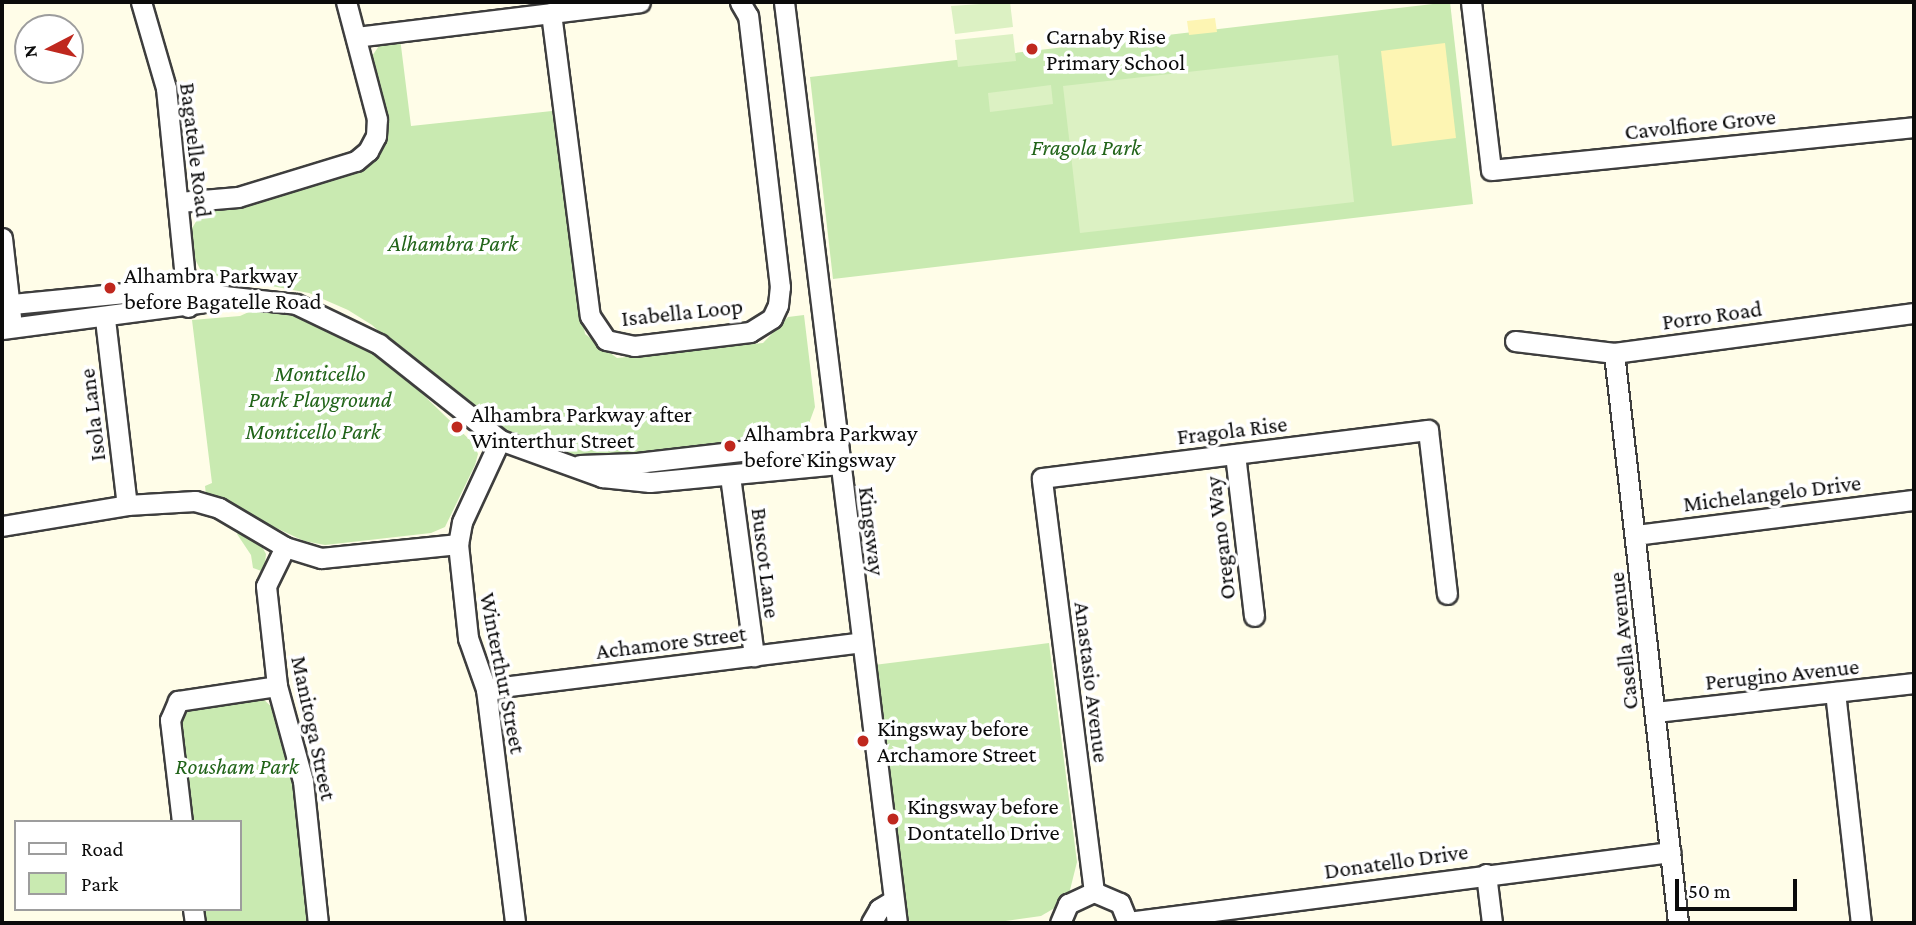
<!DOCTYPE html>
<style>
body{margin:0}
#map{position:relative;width:1916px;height:925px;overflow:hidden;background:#fffde8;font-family:"Crimson Pro",serif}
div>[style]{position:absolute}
.green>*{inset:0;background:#c9eab1}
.sand>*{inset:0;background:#fdf5b3}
.pitch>*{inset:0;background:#dcf1c3}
.roads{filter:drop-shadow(2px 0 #3e3e3e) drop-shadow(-2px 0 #3e3e3e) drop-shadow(0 2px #3e3e3e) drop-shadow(0 -2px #3e3e3e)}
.minor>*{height:19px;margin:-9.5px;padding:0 9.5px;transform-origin:9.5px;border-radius:9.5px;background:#fff}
.dots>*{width:19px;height:19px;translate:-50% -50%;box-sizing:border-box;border:4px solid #fff;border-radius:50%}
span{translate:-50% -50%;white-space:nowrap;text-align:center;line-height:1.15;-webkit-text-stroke:7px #fff;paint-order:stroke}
.poi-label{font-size:23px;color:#0b0b0b}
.left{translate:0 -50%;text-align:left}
.street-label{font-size:23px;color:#0b0b0b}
.park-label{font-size:23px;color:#216419;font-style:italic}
.frame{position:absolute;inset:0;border:4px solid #0b0b0b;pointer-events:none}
.legend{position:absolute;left:14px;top:820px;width:228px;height:91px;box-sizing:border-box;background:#fff;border:2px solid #9d9d9d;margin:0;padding:9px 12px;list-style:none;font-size:21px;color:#0b0b0b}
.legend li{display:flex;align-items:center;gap:14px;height:35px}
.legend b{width:35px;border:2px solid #9d9d9d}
.north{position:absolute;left:14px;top:14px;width:70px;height:70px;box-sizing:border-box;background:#fff;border:2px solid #9d9d9d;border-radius:50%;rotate:263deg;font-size:19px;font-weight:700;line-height:28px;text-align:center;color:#0b0b0b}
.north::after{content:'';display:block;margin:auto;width:24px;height:32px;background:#bf281e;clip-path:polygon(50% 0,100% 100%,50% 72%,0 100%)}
.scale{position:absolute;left:1675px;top:879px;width:122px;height:32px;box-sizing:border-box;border:4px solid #0b0b0b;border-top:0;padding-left:9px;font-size:21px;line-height:24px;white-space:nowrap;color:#0b0b0b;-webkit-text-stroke:5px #fff;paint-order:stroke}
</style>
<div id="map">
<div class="green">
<i style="clip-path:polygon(1450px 2px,1473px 204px,833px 279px,810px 77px)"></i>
<i style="clip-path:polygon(400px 38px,411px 126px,552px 111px,585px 334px,617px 358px,763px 343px,788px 317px,804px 315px,815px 407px,808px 426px,792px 439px,568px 465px,500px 440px,372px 325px,348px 310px,309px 293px,202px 273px,194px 257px,191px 230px,203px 210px,355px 172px,369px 161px,370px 59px,381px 43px)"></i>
<i style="clip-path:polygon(260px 307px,342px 330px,377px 350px,474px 444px,478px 454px,475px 465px,445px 527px,431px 533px,325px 545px,304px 541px,206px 495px,205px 486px,212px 483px,192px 320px,240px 316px)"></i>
<i style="clip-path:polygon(241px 529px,260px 543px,266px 554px,264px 572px,253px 568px,251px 555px,237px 534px)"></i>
<i style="clip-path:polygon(1049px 643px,1077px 862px,1069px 894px,1058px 906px,1041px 916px,991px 923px,912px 923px,906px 917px,874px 665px)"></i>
<i style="clip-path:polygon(260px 696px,276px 711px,295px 780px,310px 923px,204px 923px,202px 909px,240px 909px,240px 822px,191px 822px,179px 725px,184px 707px)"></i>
</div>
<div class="sand">
<i style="clip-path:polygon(1215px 18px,1217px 32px,1189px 35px,1187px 21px)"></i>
<i style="clip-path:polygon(1445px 43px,1456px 138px,1392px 146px,1381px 51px)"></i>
</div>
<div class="pitch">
<i style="clip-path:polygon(1010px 2px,1013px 27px,955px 34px,951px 6px)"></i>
<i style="clip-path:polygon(1013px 34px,1016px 61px,958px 67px,955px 40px)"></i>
<i style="clip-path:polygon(1338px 55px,1354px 202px,1080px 233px,1063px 86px)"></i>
<i style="clip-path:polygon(1051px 85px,1053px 104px,990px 112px,988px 93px)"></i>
</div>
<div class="roads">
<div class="minor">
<i style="left:141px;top:2px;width:90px;rotate:73.8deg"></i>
<i style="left:166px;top:88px;width:220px;rotate:84.3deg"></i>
<i style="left:784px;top:2px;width:928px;rotate:83.01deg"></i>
<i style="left:1471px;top:2px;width:169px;rotate:83.2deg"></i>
<i style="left:1491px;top:170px;width:425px;rotate:-5.8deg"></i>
<i style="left:551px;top:13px;width:305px;rotate:82.7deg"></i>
<i style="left:590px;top:316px;width:29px;rotate:56deg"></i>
<i style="left:606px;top:340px;width:29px;rotate:12deg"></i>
<i style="left:634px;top:346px;width:117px;rotate:-6.9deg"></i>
<i style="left:750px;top:332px;width:26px;rotate:-32deg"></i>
<i style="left:772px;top:318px;width:14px;rotate:-65deg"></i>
<i style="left:778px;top:305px;width:18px;rotate:-84deg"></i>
<i style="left:780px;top:287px;width:273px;rotate:-96.7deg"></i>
<i style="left:748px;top:16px;width:16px;rotate:-120deg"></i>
<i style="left:356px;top:37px;width:286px;rotate:-7deg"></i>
<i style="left:179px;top:202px;width:59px;rotate:-4.8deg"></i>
<i style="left:238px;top:197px;width:123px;rotate:-17deg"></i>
<i style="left:356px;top:161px;width:16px;rotate:-40deg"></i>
<i style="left:368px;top:151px;width:17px;rotate:-62deg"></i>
<i style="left:376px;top:136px;width:17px;rotate:-87deg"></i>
<i style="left:377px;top:119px;width:121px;rotate:-104.8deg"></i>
<i style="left:2px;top:238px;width:80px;rotate:83.5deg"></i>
<i style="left:2px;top:305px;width:185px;rotate:-5.6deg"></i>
<i style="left:186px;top:287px;width:39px;rotate:13deg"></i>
<i style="left:224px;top:296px;width:72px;rotate:6.3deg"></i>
<i style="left:296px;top:304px;width:92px;rotate:25.7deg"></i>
<i style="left:379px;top:344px;width:154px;rotate:38.4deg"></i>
<i style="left:500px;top:440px;width:109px;rotate:19.9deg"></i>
<i style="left:602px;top:477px;width:48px;rotate:5.9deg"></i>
<i style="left:650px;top:482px;width:190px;rotate:-5.4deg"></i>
<i style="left:105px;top:319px;width:187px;rotate:83.3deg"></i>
<i style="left:2px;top:329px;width:200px;rotate:-7.5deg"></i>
<i style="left:1515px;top:341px;width:100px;rotate:6.9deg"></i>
<i style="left:1614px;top:353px;width:303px;rotate:-7.6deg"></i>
<i style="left:1614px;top:353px;width:574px;rotate:83.59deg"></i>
<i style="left:500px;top:440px;width:90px;rotate:114.9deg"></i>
<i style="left:462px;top:522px;width:22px;rotate:100deg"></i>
<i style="left:458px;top:544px;width:95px;rotate:83.9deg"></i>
<i style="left:468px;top:638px;width:54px;rotate:70.6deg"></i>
<i style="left:486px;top:689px;width:236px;rotate:82.9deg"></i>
<i style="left:1235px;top:454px;width:163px;rotate:83.3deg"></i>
<i style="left:580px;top:465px;width:57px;rotate:-2deg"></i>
<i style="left:637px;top:463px;width:200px;rotate:-6.6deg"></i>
<i style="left:730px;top:476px;width:182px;rotate:82.4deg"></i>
<i style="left:2px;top:526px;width:127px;rotate:-9.5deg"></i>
<i style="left:127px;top:505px;width:68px;rotate:-3.4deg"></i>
<i style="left:195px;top:501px;width:25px;rotate:16deg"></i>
<i style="left:219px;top:508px;width:77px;rotate:30.6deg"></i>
<i style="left:285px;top:547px;width:38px;rotate:17deg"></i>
<i style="left:321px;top:558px;width:138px;rotate:-5.8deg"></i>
<i style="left:1636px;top:535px;width:280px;rotate:-7.2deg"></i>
<i style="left:285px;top:547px;width:43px;rotate:116deg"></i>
<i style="left:266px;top:586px;width:101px;rotate:83.7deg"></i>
<i style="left:277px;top:686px;width:98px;rotate:74.7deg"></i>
<i style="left:303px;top:781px;width:143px;rotate:84deg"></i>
<i style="left:486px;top:689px;width:378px;rotate:-7.1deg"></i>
<i style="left:1835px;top:692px;width:232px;rotate:83.6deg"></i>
<i style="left:1656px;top:712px;width:260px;rotate:-6.4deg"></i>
<i style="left:182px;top:822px;width:103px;rotate:-96.7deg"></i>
<i style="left:170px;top:720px;width:21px;rotate:-67deg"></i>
<i style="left:178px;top:701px;width:100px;rotate:-8.6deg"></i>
<i style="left:1486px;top:874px;width:49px;rotate:83deg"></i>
<i style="left:1094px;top:892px;width:417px;rotate:-97.2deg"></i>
<i style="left:1042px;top:478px;width:389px;rotate:-7.1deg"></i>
<i style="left:1428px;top:430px;width:165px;rotate:83.4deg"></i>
<i style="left:193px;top:909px;width:14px;rotate:82deg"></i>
<i style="left:1128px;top:922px;width:547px;rotate:-7.35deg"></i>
<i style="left:871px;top:923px;width:16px;rotate:-60deg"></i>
<i style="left:879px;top:909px;width:17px;rotate:-31deg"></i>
<i style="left:1060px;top:923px;width:21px;rotate:-67deg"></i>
<i style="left:1068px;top:904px;width:29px;rotate:-25deg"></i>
<i style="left:1094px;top:892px;width:28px;rotate:23deg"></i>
<i style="left:1120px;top:903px;width:22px;rotate:68deg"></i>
</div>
</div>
<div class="dots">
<i style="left:1032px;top:49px;background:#bf281e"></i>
<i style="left:110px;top:288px;background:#bf281e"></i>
<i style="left:457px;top:427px;background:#bf281e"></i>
<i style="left:730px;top:446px;background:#bf281e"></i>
<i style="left:863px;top:741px;background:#bf281e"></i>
<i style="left:893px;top:819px;background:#bf281e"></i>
</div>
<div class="poi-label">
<span class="left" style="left:1046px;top:49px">Carnaby Rise<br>Primary School</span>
<span class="left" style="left:124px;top:288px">Alhambra Parkway<br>before Bagatelle Road</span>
<span class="left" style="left:471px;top:427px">Alhambra Parkway after<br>Winterthur Street</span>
<span class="left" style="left:744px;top:446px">Alhambra Parkway<br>before Kingsway</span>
<span class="left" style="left:877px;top:741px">Kingsway before<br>Archamore Street</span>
<span class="left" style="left:907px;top:819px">Kingsway before<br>Dontatello Drive</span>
</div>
<div class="street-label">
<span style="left:1700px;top:124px;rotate:-6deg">Cavolfiore Grove</span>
<span style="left:196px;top:150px;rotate:83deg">Bagatelle Road</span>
<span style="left:682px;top:312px;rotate:-6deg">Isabella Loop</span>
<span style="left:1712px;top:315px;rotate:-8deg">Porro Road</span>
<span style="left:92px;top:415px;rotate:-97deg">Isola Lane</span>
<span style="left:1232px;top:430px;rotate:-7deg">Fragola Rise</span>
<span style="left:1772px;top:493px;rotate:-7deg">Michelangelo Drive</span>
<span style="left:872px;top:531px;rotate:83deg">Kingsway</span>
<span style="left:1220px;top:538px;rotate:-97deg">Oregano Way</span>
<span style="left:766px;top:563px;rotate:83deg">Buscot Lane</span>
<span style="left:1623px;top:641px;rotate:-96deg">Casella Avenue</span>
<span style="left:671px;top:642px;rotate:-7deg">Achamore Street</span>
<span style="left:503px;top:673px;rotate:79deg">Winterthur Street</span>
<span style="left:1782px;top:674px;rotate:-6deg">Perugino Avenue</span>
<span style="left:1092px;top:682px;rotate:83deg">Anastasio Avenue</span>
<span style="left:314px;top:728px;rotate:78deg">Manitoga Street</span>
<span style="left:1396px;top:861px;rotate:-8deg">Donatello Drive</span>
</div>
<div class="park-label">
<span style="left:1086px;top:147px">Fragola Park</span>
<span style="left:453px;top:243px">Alhambra Park</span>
<span style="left:320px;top:386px">Monticello<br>Park Playground</span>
<span style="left:313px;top:431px">Monticello Park</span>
<span style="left:237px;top:766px">Rousham Park</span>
</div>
<div class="frame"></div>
<ul class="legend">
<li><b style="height:9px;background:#fff"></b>Road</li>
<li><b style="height:19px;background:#c9eab1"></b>Park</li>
</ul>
<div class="north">N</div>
<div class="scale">50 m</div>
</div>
